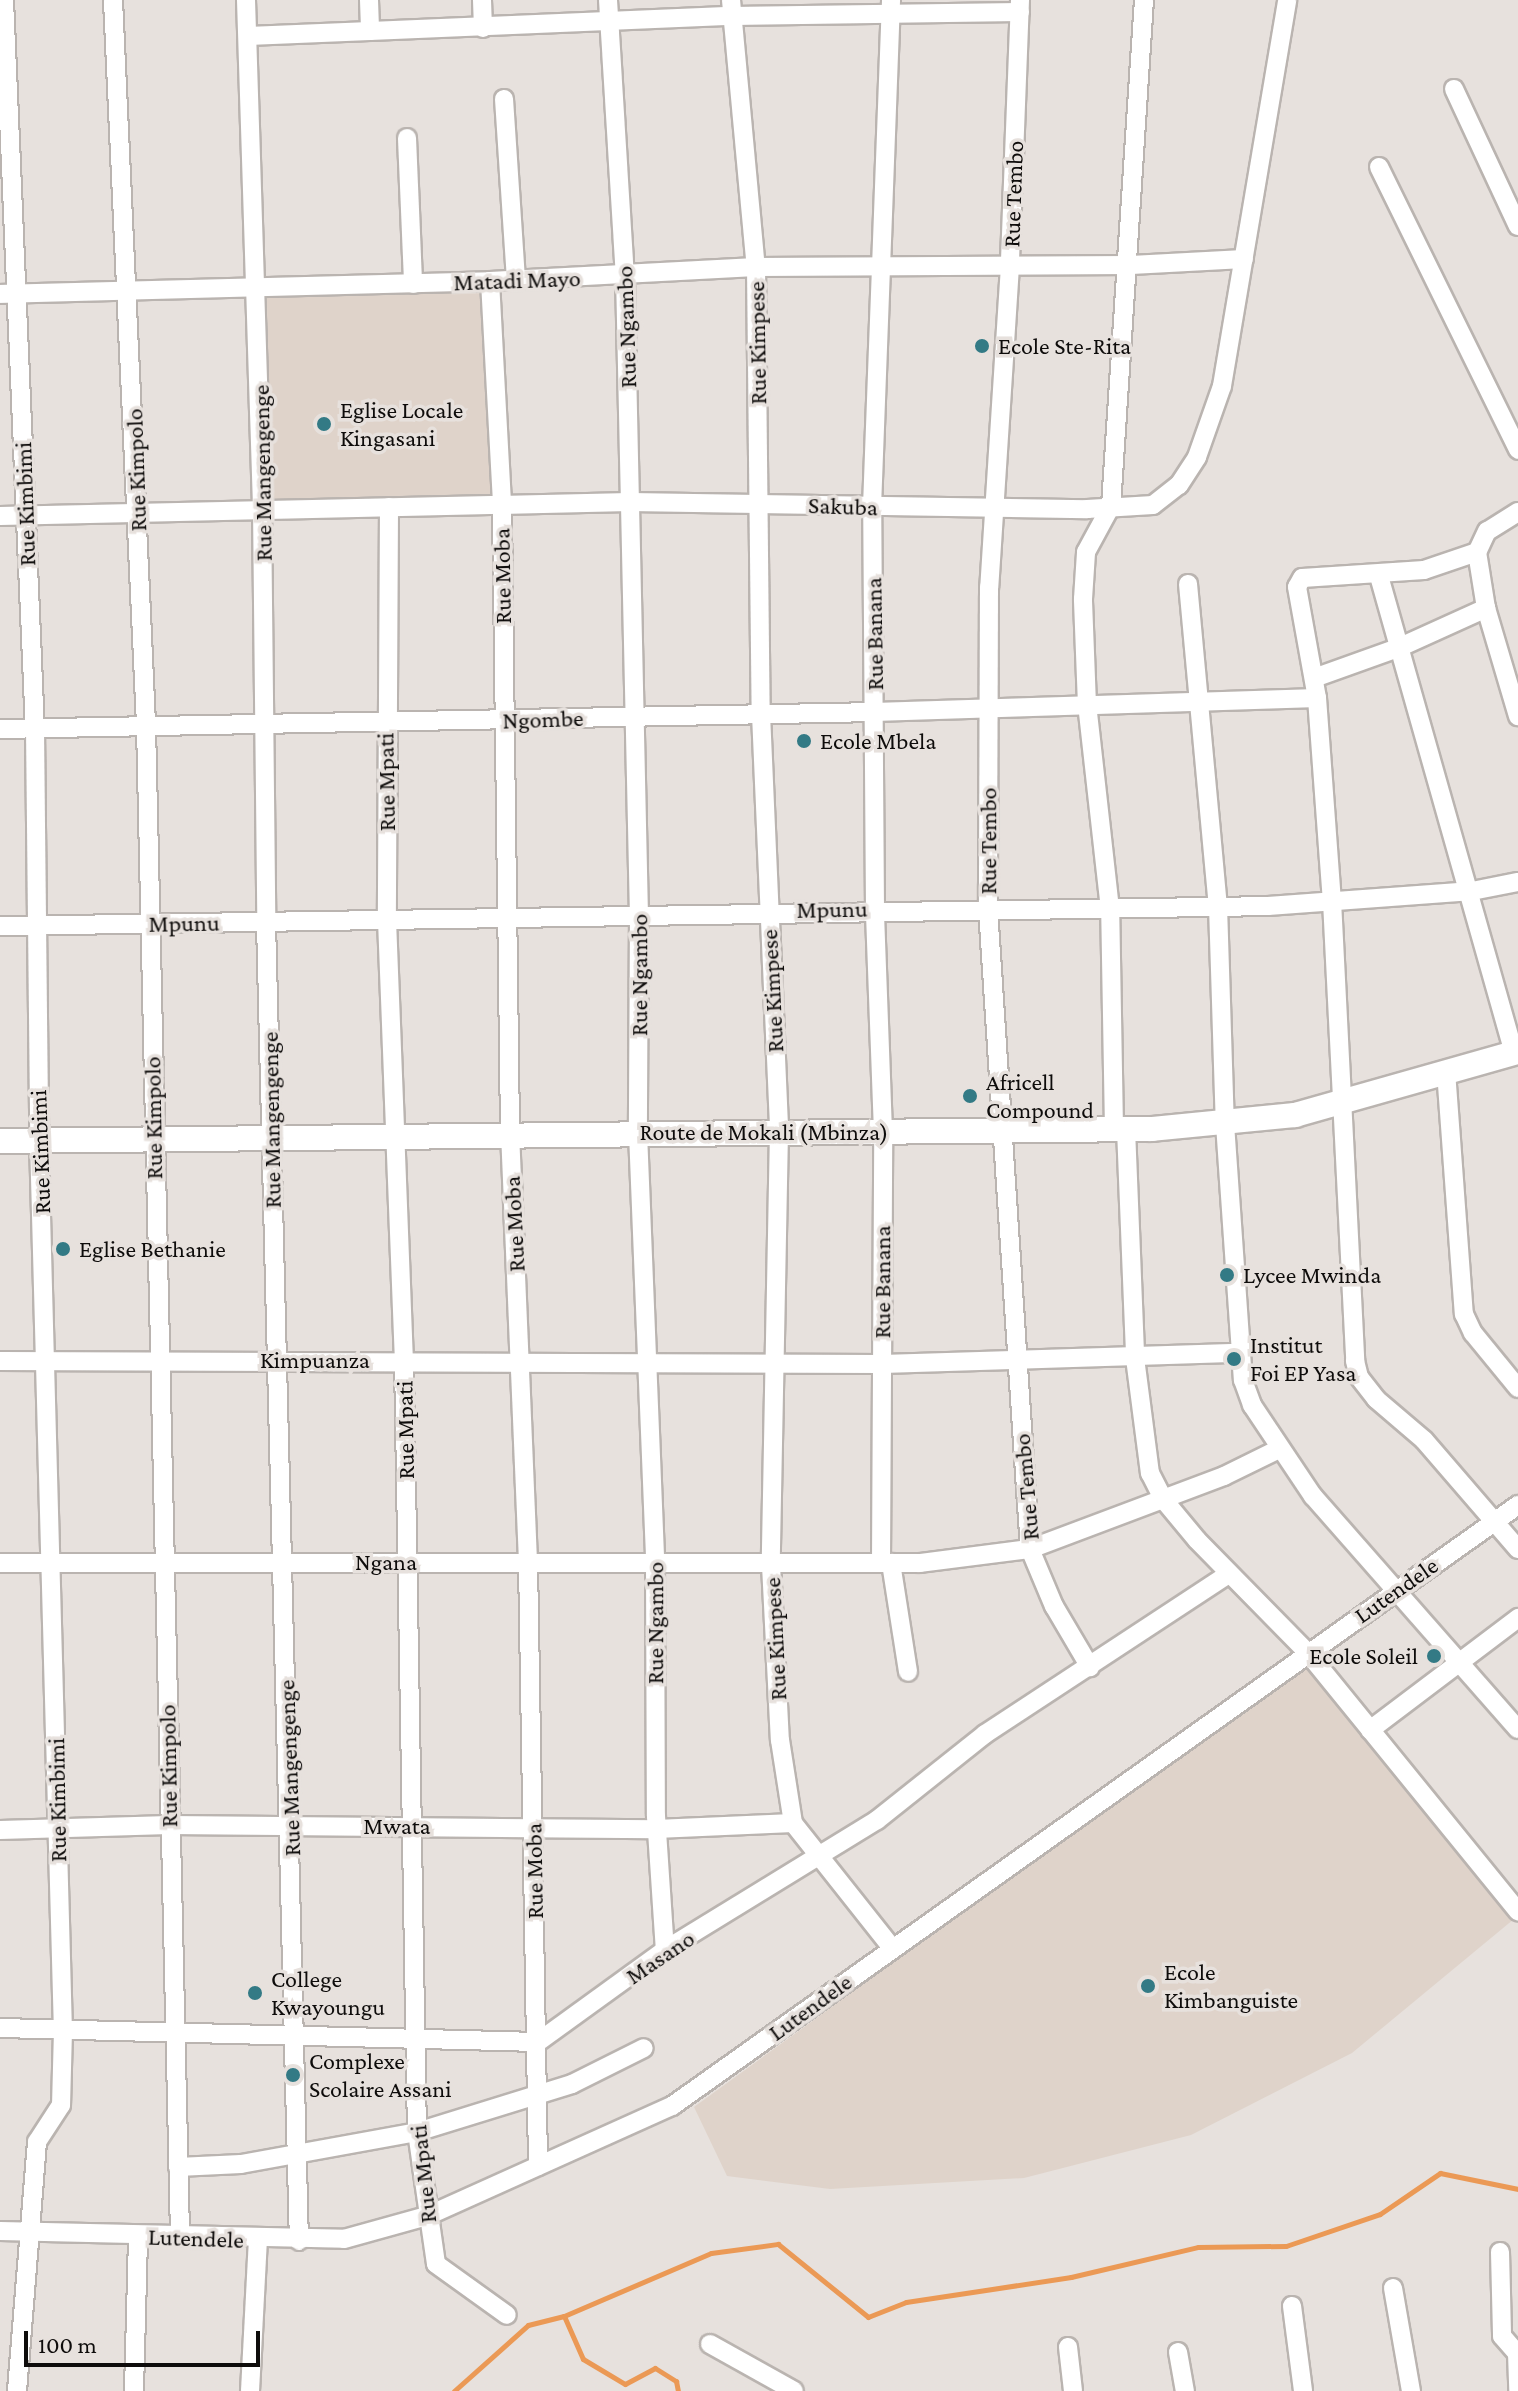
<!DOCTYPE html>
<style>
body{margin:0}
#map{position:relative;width:1518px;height:2391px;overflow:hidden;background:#e7e1dd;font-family:"Crimson Pro",serif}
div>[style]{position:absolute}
.built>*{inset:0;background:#dfd3ca}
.stream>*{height:5px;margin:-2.5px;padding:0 2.5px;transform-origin:2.5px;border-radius:2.5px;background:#eb9955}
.roads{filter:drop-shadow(2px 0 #bab4b0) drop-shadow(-2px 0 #bab4b0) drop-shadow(0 2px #bab4b0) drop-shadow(0 -2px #bab4b0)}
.minor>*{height:18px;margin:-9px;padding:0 9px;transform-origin:9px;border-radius:9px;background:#fff}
.tertiary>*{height:24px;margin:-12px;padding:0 12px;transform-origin:12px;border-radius:12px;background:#fff}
.dots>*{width:22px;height:22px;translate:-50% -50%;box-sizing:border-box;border:4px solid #e7e1dd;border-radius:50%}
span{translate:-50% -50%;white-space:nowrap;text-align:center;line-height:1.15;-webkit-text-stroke:7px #e7e1dd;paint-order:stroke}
.street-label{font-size:24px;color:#0e0c0b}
.poi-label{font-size:24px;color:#0e0c0b}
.left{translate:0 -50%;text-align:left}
.right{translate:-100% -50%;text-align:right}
.scale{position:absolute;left:24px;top:2331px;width:236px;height:36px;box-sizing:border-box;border:4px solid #0e0c0b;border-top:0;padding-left:10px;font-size:24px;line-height:28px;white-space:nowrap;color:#0e0c0b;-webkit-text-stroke:6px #e7e1dd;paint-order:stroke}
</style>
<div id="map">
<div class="built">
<i style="clip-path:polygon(488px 291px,494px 500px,268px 503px,267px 298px)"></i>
<i style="clip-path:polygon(1308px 1661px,1514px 1919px,1352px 2053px,1191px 2135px,1024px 2178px,830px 2189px,727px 2176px,694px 2107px)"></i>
</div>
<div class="stream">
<i style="left:564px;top:2316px;width:47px;rotate:66.2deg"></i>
<i style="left:583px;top:2359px;width:49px;rotate:30.8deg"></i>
<i style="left:625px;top:2384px;width:34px;rotate:-28deg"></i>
<i style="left:655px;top:2368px;width:25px;rotate:32deg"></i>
<i style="left:676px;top:2381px;width:10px;rotate:79deg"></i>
<i style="left:454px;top:2391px;width:99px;rotate:-41.7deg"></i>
<i style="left:528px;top:2325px;width:37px;rotate:-14deg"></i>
<i style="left:564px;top:2316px;width:160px;rotate:-23.2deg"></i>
<i style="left:711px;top:2253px;width:68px;rotate:-7.7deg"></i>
<i style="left:778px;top:2244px;width:116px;rotate:39deg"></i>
<i style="left:868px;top:2317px;width:41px;rotate:-21.5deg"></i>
<i style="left:906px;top:2302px;width:167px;rotate:-8.6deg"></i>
<i style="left:1071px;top:2277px;width:130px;rotate:-13.3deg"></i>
<i style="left:1198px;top:2247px;width:88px;rotate:-0.7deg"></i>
<i style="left:1286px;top:2246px;width:99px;rotate:-18.8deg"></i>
<i style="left:1380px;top:2214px;width:73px;rotate:-34.3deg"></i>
<i style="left:1440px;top:2173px;width:80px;rotate:11.6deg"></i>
</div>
<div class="roads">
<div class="minor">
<i style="left:4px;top:0;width:730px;rotate:87.57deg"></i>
<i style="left:35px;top:729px;width:411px;rotate:89.4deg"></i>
<i style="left:39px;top:1140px;width:890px;rotate:88.46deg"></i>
<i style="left:63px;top:2030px;width:75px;rotate:91.5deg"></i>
<i style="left:61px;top:2105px;width:44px;rotate:123deg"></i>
<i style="left:37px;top:2142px;width:250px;rotate:94.6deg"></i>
<i style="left:113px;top:0;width:726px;rotate:87.39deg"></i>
<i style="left:146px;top:725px;width:1512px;rotate:88.71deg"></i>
<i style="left:246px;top:0;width:507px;rotate:88.19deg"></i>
<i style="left:262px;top:507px;width:415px;rotate:89.4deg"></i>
<i style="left:266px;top:922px;width:1319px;rotate:88.57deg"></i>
<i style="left:369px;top:0;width:31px;rotate:88deg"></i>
<i style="left:370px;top:31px;width:362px;rotate:-2.4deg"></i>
<i style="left:732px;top:16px;width:288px;rotate:-0.8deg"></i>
<i style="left:482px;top:0;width:28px;rotate:88deg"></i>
<i style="left:608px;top:0;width:276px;rotate:86.5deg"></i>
<i style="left:625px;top:275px;width:640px;rotate:88.75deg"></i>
<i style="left:639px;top:915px;width:218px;rotate:90.3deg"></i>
<i style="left:638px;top:1133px;width:431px;rotate:87.7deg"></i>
<i style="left:655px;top:1564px;width:252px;rotate:89.8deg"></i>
<i style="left:656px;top:1816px;width:134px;rotate:86.2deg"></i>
<i style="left:731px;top:0;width:268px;rotate:84.7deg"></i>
<i style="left:756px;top:267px;width:447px;rotate:89.4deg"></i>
<i style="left:761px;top:714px;width:417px;rotate:87.5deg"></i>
<i style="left:779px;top:1131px;width:434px;rotate:91.1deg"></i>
<i style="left:771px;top:1565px;width:175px;rotate:87.1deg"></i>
<i style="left:780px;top:1740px;width:84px;rotate:81.1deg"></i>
<i style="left:793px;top:1823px;width:159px;rotate:51.6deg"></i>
<i style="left:1020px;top:0;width:266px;rotate:92.2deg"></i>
<i style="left:1010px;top:266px;width:322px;rotate:93.7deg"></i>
<i style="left:989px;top:587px;width:322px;rotate:90.2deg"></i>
<i style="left:988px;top:909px;width:641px;rotate:86.25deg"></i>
<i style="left:1030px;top:1549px;width:62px;rotate:67.2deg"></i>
<i style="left:1054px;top:1606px;width:71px;rotate:59.5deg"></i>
<i style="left:248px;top:36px;width:122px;rotate:-2.3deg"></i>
<i style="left:1454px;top:89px;width:151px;rotate:65deg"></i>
<i style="left:504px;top:99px;width:181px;rotate:86.2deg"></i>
<i style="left:407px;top:138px;width:146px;rotate:87.6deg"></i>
<i style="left:1379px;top:167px;width:315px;rotate:63.8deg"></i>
<i style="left:490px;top:281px;width:223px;rotate:86.9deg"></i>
<i style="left:502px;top:504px;width:628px;rotate:89.27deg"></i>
<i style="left:510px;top:1132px;width:429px;rotate:87.6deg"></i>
<i style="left:528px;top:1561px;width:605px;rotate:89.05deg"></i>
<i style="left:0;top:294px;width:490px;rotate:-1.5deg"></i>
<i style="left:490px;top:281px;width:266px;rotate:-3deg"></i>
<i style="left:756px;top:267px;width:375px;rotate:-0.3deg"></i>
<i style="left:1131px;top:265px;width:113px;rotate:-3deg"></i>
<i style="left:389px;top:507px;width:413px;rotate:90.3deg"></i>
<i style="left:387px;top:920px;width:440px;rotate:87.8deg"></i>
<i style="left:404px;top:1360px;width:772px;rotate:89.04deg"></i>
<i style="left:417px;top:2132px;width:133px;rotate:81.8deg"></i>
<i style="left:436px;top:2264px;width:87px;rotate:35.7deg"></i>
<i style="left:1518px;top:512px;width:36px;rotate:148deg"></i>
<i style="left:1487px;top:531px;width:23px;rotate:115deg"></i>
<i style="left:1477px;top:552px;width:56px;rotate:161.2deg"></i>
<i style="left:1424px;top:570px;width:122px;rotate:176.2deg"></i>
<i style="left:1302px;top:578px;width:10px;rotate:119deg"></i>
<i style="left:1297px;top:587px;width:113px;rotate:79.8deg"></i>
<i style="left:1317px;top:698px;width:204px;rotate:85.8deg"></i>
<i style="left:1332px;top:901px;width:461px;rotate:87.1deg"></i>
<i style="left:1355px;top:1361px;width:16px;rotate:76deg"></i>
<i style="left:1359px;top:1377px;width:28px;rotate:52deg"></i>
<i style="left:1376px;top:1399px;width:63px;rotate:40.5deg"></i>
<i style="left:1424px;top:1440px;width:144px;rotate:49.2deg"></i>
<i style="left:0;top:516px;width:630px;rotate:-1.27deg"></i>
<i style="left:630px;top:502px;width:457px;rotate:0.9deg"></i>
<i style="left:1087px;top:509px;width:66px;rotate:-3.5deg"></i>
<i style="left:1153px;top:505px;width:33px;rotate:-38deg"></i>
<i style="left:1179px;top:485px;width:33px;rotate:-57deg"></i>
<i style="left:1197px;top:457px;width:75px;rotate:-70.6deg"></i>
<i style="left:1222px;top:386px;width:391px;rotate:-80.4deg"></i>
<i style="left:1477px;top:552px;width:57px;rotate:80.9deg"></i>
<i style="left:1486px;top:608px;width:113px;rotate:73.5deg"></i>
<i style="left:1379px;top:576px;width:496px;rotate:74.2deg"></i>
<i style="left:1188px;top:584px;width:323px;rotate:84.7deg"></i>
<i style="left:1218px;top:906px;width:218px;rotate:88.2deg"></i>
<i style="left:1225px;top:1124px;width:257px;rotate:86deg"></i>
<i style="left:1243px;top:1380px;width:27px;rotate:70deg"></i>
<i style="left:1252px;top:1405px;width:110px;rotate:56.2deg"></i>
<i style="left:1313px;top:1496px;width:310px;rotate:48.7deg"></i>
<i style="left:1314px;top:678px;width:89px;rotate:-19.7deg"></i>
<i style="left:1398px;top:648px;width:97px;rotate:-24.4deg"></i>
<i style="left:0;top:729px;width:875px;rotate:-1.11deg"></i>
<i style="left:875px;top:712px;width:442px;rotate:-1.8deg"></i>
<i style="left:0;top:926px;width:1268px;rotate:-0.9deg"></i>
<i style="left:1268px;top:906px;width:205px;rotate:-4.2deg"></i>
<i style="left:1472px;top:891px;width:47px;rotate:-11.1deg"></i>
<i style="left:1446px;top:1071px;width:244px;rotate:85.8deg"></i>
<i style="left:1464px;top:1314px;width:21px;rotate:65deg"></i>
<i style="left:1473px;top:1333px;width:71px;rotate:50.7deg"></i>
<i style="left:1114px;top:1129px;width:220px;rotate:-91deg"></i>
<i style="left:1110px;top:909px;width:205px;rotate:-96.4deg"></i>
<i style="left:1087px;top:705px;width:106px;rotate:-92.2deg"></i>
<i style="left:1083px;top:599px;width:47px;rotate:-86.3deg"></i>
<i style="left:1086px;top:552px;width:52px;rotate:-61.5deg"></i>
<i style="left:1111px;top:506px;width:507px;rotate:-86.27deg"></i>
<i style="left:1126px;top:1129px;width:229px;rotate:87.7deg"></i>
<i style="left:1135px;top:1358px;width:116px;rotate:82.6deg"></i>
<i style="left:1150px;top:1473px;width:29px;rotate:63deg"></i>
<i style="left:1163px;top:1499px;width:53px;rotate:50.3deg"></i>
<i style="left:1197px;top:1540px;width:158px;rotate:45.5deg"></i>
<i style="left:1308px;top:1653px;width:333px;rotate:50.9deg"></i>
<i style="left:0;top:1361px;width:882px;rotate:0.19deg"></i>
<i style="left:882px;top:1364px;width:357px;rotate:-1.8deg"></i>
<i style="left:0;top:1563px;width:920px"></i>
<i style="left:920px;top:1563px;width:111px;rotate:-7.3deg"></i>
<i style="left:1030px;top:1549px;width:207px;rotate:-20.6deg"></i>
<i style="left:1224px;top:1476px;width:61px;rotate:-26.1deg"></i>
<i style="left:881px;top:1563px;width:431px;rotate:-89.7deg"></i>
<i style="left:883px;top:1132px;width:223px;rotate:-92.1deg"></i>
<i style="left:875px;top:909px;width:402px;rotate:-90.4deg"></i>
<i style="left:872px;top:507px;width:507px;rotate:-87.85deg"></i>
<i style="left:891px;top:1563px;width:110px;rotate:81.1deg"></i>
<i style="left:1370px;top:1730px;width:186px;rotate:-37.1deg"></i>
<i style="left:0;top:1830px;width:169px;rotate:-1.7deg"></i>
<i style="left:169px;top:1825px;width:487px;rotate:0.5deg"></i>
<i style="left:656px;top:1829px;width:137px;rotate:-2.5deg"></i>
<i style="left:0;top:2028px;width:538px;rotate:1.49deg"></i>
<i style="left:538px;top:2042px;width:157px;rotate:-35.9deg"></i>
<i style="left:665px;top:1950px;width:249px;rotate:-31.5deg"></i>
<i style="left:877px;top:1820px;width:138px;rotate:-38.5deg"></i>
<i style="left:985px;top:1734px;width:292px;rotate:-33.3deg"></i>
<i style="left:178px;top:2167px;width:63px;rotate:-2.7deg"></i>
<i style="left:241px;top:2164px;width:179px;rotate:-10.3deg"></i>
<i style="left:417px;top:2132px;width:162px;rotate:-17.2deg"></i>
<i style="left:572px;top:2084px;width:80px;rotate:-26.6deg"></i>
<i style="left:0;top:2231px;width:344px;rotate:1.3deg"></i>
<i style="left:344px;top:2239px;width:86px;rotate:-15.5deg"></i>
<i style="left:427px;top:2216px;width:269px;rotate:-24.2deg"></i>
<i style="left:672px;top:2106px;width:1038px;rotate:-35.39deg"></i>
<i style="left:1500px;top:2252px;width:84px;rotate:88.6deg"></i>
<i style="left:1502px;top:2336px;width:23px;rotate:49deg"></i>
<i style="left:1517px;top:2353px;width:38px;rotate:88deg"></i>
<i style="left:1393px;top:2288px;width:105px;rotate:80.1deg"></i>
<i style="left:1292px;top:2306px;width:86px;rotate:82.6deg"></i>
<i style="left:710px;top:2344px;width:96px;rotate:29.2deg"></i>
<i style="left:1068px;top:2347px;width:44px;rotate:83.5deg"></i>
<i style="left:1178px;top:2352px;width:40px;rotate:80deg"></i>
<i style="left:134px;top:2391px;width:155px;rotate:-88.5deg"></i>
<i style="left:250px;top:2391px;width:151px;rotate:-87deg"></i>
</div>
<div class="tertiary">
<i style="left:0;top:1141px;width:1152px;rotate:-0.6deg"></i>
<i style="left:1152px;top:1129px;width:144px;rotate:-5.6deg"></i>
<i style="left:1295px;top:1115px;width:232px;rotate:-15.8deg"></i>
</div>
</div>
<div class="dots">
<i style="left:982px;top:346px;background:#337a85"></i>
<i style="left:324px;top:424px;background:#337a85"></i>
<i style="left:804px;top:741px;background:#337a85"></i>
<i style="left:970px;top:1096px;background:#337a85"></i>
<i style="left:63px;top:1249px;background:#337a85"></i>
<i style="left:1227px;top:1275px;background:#337a85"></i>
<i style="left:1234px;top:1359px;background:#337a85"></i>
<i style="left:1434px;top:1656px;background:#337a85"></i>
<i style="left:1148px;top:1986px;background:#337a85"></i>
<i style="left:255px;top:1993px;background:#337a85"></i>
<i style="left:293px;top:2075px;background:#337a85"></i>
</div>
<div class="street-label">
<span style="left:1013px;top:194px;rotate:-88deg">Rue Tembo</span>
<span style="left:517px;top:280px;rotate:-2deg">Matadi Mayo</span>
<span style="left:626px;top:327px;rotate:-92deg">Rue Ngambo</span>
<span style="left:757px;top:343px;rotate:-91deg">Rue Kimpese</span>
<span style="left:136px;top:470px;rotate:-92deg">Rue Kimpolo</span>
<span style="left:262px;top:473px;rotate:-91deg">Rue Mangengenge</span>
<span style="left:25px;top:504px;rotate:-92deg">Rue Kimbimi</span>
<span style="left:843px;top:506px;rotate:2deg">Sakuba</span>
<span style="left:502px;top:576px;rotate:-91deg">Rue Moba</span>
<span style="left:874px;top:634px;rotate:-91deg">Rue Banana</span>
<span style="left:543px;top:719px;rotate:-2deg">Ngombe</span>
<span style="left:386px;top:782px;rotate:-91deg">Rue Mpati</span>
<span style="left:988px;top:841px;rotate:-90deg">Rue Tembo</span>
<span style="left:832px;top:909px;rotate:-1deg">Mpunu</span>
<span style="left:184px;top:923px;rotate:-1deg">Mpunu</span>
<span style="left:639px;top:975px;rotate:-90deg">Rue Ngambo</span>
<span style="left:772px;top:991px;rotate:-93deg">Rue Kimpese</span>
<span style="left:153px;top:1118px;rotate:-91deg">Rue Kimpolo</span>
<span style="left:271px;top:1120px;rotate:-91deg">Rue Mangengenge</span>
<span style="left:764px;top:1132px">Route de Mokali (Mbinza)</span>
<span style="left:40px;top:1152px;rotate:-92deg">Rue Kimbimi</span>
<span style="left:514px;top:1224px;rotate:-93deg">Rue Moba</span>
<span style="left:882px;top:1282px;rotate:-90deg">Rue Banana</span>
<span style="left:315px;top:1360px">Kimpuanza</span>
<span style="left:405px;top:1430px;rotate:-91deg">Rue Mpati</span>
<span style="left:1026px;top:1487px;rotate:-95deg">Rue Tembo</span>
<span style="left:386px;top:1562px">Ngana</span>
<span style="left:1396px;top:1590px;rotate:-35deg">Lutendele</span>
<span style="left:655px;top:1623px;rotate:-90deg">Rue Ngambo</span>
<span style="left:775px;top:1639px;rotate:-93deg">Rue Kimpese</span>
<span style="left:168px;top:1766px;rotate:-91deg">Rue Kimpolo</span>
<span style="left:289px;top:1768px;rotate:-92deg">Rue Mangengenge</span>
<span style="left:57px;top:1800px;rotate:-91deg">Rue Kimbimi</span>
<span style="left:397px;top:1826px">Mwata</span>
<span style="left:534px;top:1871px;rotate:-91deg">Rue Moba</span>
<span style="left:660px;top:1957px;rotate:-34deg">Masano</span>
<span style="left:810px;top:2007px;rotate:-36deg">Lutendele</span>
<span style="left:423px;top:2174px;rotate:-96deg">Rue Mpati</span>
<span style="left:196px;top:2238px;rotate:2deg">Lutendele</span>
</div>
<div class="poi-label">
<span class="left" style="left:998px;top:346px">Ecole Ste-Rita</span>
<span class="left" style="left:340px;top:424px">Eglise Locale<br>Kingasani</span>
<span class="left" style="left:820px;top:741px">Ecole Mbela</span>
<span class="left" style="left:986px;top:1096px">Africell<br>Compound</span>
<span class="left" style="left:79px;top:1249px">Eglise Bethanie</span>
<span class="left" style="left:1243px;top:1275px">Lycee Mwinda</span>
<span class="left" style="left:1250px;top:1359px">Institut<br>Foi EP Yasa</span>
<span class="right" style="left:1418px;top:1656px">Ecole Soleil</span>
<span class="left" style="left:1164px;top:1986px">Ecole<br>Kimbanguiste</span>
<span class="left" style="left:271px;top:1993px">College<br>Kwayoungu</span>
<span class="left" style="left:309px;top:2075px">Complexe<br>Scolaire Assani</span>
</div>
<div class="scale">100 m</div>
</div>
